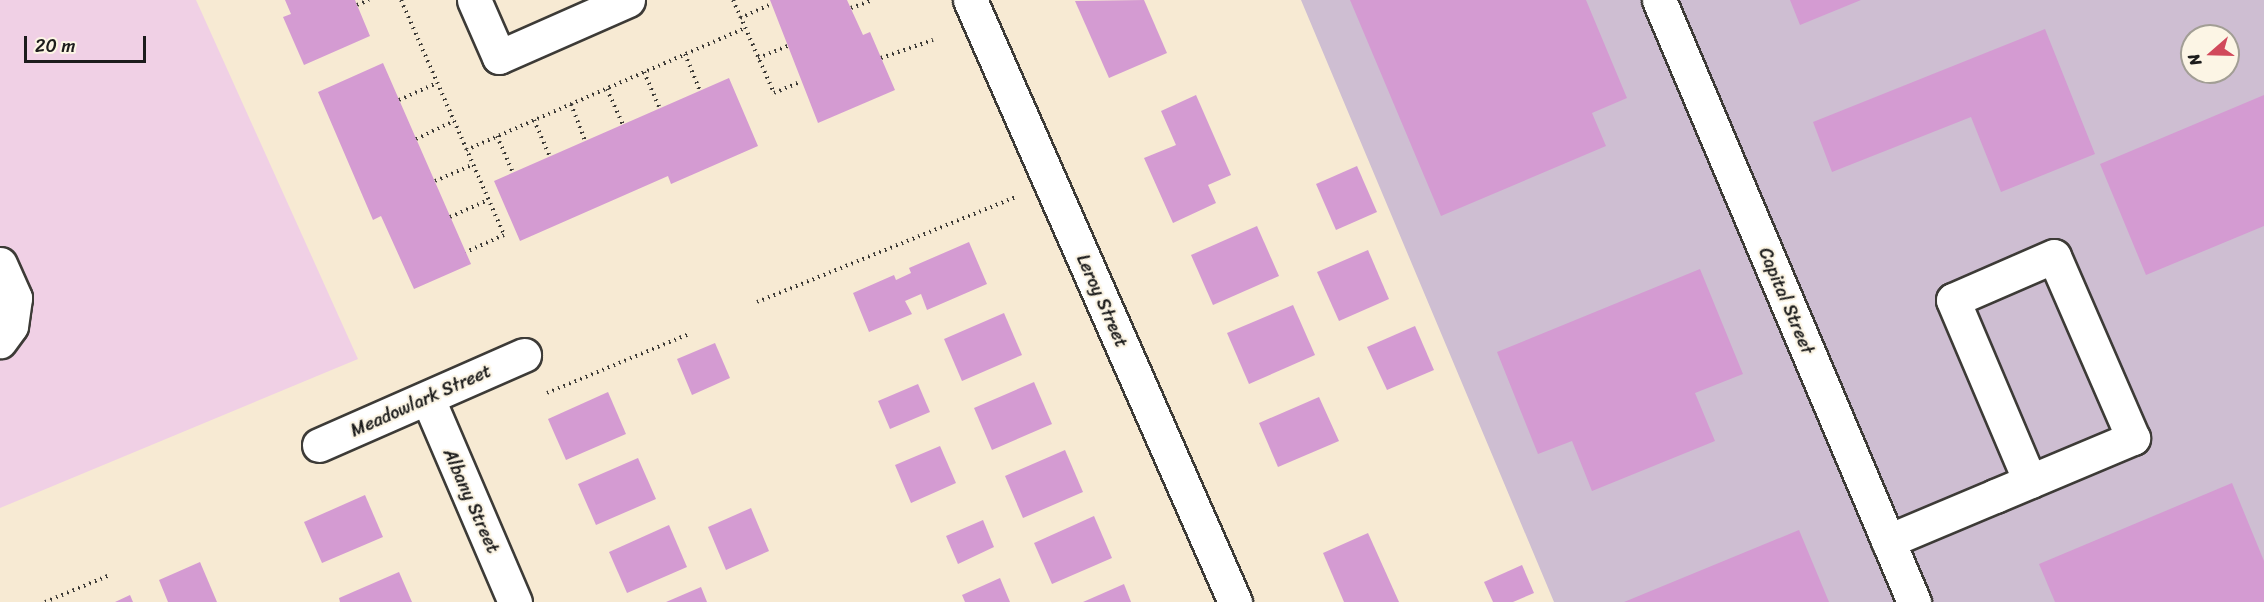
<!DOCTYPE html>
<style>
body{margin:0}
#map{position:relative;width:2264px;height:602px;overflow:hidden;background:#f7ead3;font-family:Sriracha,sans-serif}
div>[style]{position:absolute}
.built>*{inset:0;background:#f0d0e5}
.industrial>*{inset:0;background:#cebed2}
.building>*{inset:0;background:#d49bd2}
.path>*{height:4px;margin-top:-2px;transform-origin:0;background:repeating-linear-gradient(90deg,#3d3b37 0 1.5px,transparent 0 6px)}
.roads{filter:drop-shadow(2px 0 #3d3b37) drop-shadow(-2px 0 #3d3b37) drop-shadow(0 2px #3d3b37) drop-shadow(0 -2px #3d3b37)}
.minor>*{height:33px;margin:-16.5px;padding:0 16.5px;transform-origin:16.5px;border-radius:16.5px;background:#fff}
span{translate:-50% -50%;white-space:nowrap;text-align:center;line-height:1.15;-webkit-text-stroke:4.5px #fcf5e5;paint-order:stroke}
.street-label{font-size:18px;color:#1c1c1c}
.north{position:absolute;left:2180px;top:24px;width:60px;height:60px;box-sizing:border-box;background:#fcf5e5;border:2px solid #a29e95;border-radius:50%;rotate:250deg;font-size:16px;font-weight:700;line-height:24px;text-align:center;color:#1c1c1c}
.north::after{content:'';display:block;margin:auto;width:21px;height:27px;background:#d1495b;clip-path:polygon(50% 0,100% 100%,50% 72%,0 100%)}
.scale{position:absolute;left:24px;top:36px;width:122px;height:27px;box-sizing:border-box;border:3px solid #1c1c1c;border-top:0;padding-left:8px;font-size:18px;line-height:21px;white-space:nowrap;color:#1c1c1c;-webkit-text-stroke:4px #fcf5e5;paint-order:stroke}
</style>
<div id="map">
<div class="built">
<i style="clip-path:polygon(0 0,196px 0,358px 359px,0 508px)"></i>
</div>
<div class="industrial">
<i style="clip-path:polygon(evenodd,1301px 0,2264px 0,2264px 602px,1554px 602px,1301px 0,2192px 36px,2228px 36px,2228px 72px,2192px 72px,2192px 36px)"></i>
</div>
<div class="building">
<i style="clip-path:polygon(285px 0,355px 0,370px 36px,304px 65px,283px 17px,291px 14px)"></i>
<i style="clip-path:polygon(770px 0,847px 0,863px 35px,870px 32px,895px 90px,818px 123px)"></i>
<i style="clip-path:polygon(1144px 0,1167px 53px,1109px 78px,1075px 1px)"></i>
<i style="clip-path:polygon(1350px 0,1586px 0,1627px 98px,1592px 113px,1606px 146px,1441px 216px)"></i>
<i style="clip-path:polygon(1790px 0,1861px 0,1800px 25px)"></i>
<i style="clip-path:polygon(2045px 29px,2095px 154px,2001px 192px,1971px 117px,1832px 172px,1813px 122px)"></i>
<i style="clip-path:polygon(383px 63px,471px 264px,414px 289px,381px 216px,373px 220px,318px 92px)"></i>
<i style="clip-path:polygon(729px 78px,758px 146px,671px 184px,668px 176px,520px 241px,494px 181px)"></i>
<i style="clip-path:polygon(1196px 95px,1231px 175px,1208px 185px,1216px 203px,1173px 223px,1144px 158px,1176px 145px,1161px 111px)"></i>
<i style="clip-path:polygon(2264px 95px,2264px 226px,2146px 275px,2100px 164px)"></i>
<i style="clip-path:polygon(1357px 166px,1377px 212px,1336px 230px,1316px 184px)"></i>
<i style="clip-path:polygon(1257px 226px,1279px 276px,1213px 305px,1191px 255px)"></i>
<i style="clip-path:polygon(969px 242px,987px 284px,927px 310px,921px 294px,905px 301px,912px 314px,869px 332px,853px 293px,894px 275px,896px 280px,911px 273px,909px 268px)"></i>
<i style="clip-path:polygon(1368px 250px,1389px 299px,1339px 321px,1317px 272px)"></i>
<i style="clip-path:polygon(1700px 269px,1743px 374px,1695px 393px,1715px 441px,1592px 491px,1572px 441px,1538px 454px,1497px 352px)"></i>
<i style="clip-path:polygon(1293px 305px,1315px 355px,1249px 384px,1227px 333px)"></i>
<i style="clip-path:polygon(1004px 313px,1022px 355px,962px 381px,944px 339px)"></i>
<i style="clip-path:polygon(1415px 326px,1434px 370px,1387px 390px,1367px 347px)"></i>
<i style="clip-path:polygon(715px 343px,730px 378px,692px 395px,677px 359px)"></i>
<i style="clip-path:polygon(1034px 382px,1052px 424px,992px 450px,974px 408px)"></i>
<i style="clip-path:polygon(918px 384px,930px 412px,890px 429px,878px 401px)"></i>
<i style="clip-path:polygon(608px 392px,626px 434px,566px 460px,548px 419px)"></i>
<i style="clip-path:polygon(1319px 397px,1339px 441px,1278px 467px,1259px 423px)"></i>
<i style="clip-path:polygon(940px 446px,956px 483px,911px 503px,895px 465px)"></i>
<i style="clip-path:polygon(1065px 450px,1083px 492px,1023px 518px,1005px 476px)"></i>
<i style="clip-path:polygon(638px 458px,656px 499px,596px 525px,578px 484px)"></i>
<i style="clip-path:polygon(2232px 483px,2264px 561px,2264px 602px,2055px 602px,2039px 564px)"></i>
<i style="clip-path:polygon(365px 495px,383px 537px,322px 563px,304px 522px)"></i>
<i style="clip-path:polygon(751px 508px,769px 551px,726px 570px,708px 527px)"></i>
<i style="clip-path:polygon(1094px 516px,1112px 558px,1052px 584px,1034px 543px)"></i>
<i style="clip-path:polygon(983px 520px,994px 547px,958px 564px,946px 536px)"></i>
<i style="clip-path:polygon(669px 525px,687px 567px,627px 593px,609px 552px)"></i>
<i style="clip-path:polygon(1799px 530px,1829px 602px,1624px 602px)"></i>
<i style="clip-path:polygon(1368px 533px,1399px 602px,1344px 602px,1323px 553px)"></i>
<i style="clip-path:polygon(200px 562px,217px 602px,168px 602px,159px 580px)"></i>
<i style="clip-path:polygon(1522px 565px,1534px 593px,1513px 602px,1493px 602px,1484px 582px)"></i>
<i style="clip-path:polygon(399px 572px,412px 602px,340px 602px,339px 598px)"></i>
<i style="clip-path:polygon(1000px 578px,1010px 602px,965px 602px,962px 595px)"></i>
<i style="clip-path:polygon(1124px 584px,1131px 602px,1083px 602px)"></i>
<i style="clip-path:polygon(701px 587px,707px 602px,666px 602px)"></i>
<i style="clip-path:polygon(130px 595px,133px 602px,115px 602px)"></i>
</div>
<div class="path">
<i style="left:401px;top:0;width:257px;rotate:66.3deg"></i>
<i style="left:504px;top:235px;width:42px;rotate:155.9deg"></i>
<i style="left:733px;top:0;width:102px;rotate:66.2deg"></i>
<i style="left:774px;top:93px;width:28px;rotate:-23deg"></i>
<i style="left:357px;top:5px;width:13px;rotate:-23deg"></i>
<i style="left:851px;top:8px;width:23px;rotate:-20deg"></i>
<i style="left:740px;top:18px;width:35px;rotate:-24deg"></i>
<i style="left:685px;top:54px;width:40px;rotate:68deg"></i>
<i style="left:758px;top:58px;width:35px;rotate:-22deg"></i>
<i style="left:881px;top:58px;width:55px;rotate:-19.1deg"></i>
<i style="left:644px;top:72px;width:40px;rotate:66.6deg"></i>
<i style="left:607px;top:89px;width:39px;rotate:66deg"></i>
<i style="left:399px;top:100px;width:42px;rotate:-24.1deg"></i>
<i style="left:571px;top:104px;width:40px;rotate:69deg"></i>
<i style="left:534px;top:120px;width:40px;rotate:66.6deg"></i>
<i style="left:497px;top:136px;width:40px;rotate:66.6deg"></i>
<i style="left:416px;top:139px;width:42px;rotate:-25.3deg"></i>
<i style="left:466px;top:150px;width:305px;rotate:-23.6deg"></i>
<i style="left:435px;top:181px;width:40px;rotate:-23.4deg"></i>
<i style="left:450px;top:217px;width:42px;rotate:-24.1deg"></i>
<i style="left:757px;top:302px;width:279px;rotate:-22.1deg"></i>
<i style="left:547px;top:393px;width:154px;rotate:-22.6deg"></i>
<i style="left:45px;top:602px;width:70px;rotate:-22.6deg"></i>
</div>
<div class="roads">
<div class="minor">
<i style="left:474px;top:0;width:62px;rotate:66.3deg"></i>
<i style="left:499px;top:57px;width:141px;rotate:-23.8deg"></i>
<i style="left:970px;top:0;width:658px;rotate:66.24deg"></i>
<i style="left:1659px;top:0;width:654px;rotate:67.04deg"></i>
<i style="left:0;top:264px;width:37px;rotate:66deg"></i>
<i style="left:15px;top:298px;width:28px;rotate:98deg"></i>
<i style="left:11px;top:326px;width:19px;rotate:126deg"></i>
<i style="left:428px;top:399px;width:221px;rotate:66.8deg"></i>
<i style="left:319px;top:445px;width:224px;rotate:-23.7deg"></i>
<i style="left:1888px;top:541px;width:116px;rotate:-22.8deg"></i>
<i style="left:1995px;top:496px;width:150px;rotate:-22.8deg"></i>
<i style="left:2133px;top:438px;width:198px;rotate:-113.5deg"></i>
<i style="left:2054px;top:256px;width:110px;rotate:156.5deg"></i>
<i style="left:1953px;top:300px;width:197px;rotate:67deg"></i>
</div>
</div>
<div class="street-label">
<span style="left:1102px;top:301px;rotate:66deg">Leroy Street</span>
<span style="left:1786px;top:301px;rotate:67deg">Capital Street</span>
<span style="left:421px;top:401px;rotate:-24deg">Meadowlark Street</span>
<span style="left:471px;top:501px;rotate:66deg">Albany Street</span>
</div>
<div class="north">N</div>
<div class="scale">20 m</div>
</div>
